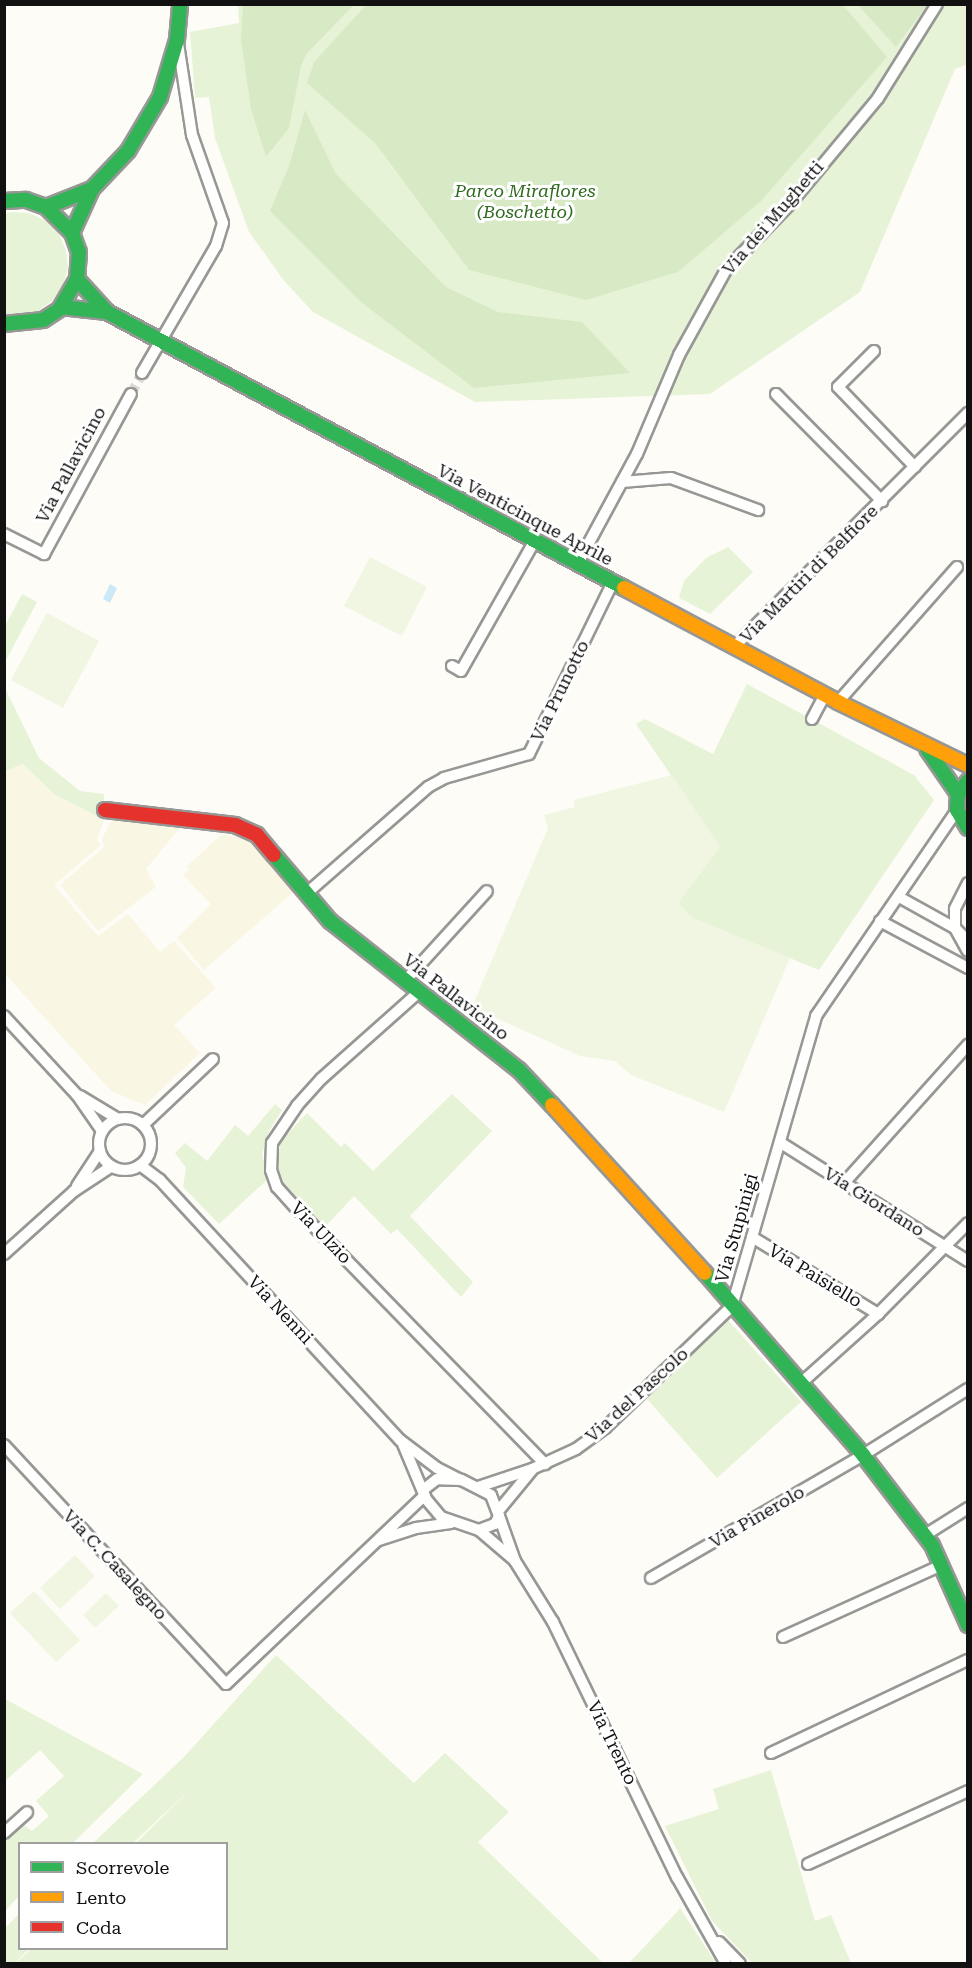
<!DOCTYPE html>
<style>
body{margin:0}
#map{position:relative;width:972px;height:1968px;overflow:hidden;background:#fdfcf7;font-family:"Roboto Serif",serif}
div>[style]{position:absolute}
.farmland>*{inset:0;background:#f9f7e4}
.green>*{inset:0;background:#e7f3d7}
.forest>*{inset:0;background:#d8eac5}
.pitch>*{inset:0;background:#f0f6e1}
.water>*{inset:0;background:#cde8f7}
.street-tunnel>*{height:10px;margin-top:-5px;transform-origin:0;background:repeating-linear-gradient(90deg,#dad9d4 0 10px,transparent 0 15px)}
.roads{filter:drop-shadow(2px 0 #979795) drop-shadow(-2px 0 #979795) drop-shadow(0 2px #979795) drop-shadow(0 -2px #979795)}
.street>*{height:10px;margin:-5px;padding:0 5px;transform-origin:5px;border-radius:5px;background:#fffffe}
.street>.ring{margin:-5px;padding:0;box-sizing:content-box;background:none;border:10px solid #fffffe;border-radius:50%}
.fast>*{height:14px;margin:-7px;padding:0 7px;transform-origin:7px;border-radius:7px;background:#30b455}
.slow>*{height:14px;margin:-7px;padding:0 7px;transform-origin:7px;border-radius:7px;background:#ff9f0a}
.jam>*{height:14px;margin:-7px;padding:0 7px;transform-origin:7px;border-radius:7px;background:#e5322d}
span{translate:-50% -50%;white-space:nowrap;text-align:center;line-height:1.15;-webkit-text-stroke:6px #fff;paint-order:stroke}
.park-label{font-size:18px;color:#2f6b1f;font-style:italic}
.street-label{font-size:18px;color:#111}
.frame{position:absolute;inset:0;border:6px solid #111;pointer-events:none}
.legend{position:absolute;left:18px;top:1842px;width:210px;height:108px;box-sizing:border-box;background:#fff;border:2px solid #a0a0a0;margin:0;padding:8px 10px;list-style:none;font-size:18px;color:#111}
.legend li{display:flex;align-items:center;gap:12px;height:30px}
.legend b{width:30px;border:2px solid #a0a0a0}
</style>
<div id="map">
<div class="farmland">
<i style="clip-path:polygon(23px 763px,54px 794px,104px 820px,97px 840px,101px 845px,54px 885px,98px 936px,128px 914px,160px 952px,174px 941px,216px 988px,174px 1025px,200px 1053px,145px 1105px,111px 1091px,5px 974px,5px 771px)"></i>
<i style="clip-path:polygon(112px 819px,180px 828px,146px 869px,156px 887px,98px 931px,60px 885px,104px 847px,102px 839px)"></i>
<i style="clip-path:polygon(222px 834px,255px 842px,296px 890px,204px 970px,177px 938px,211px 904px,183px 875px,190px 869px,187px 866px)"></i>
</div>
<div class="green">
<i style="clip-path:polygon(238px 4px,967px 4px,968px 64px,955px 69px,860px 292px,710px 394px,475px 402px,313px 312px,285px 282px,249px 232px,215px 138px,209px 97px,195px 98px,190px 32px,239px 23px)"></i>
<i style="clip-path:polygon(11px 212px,29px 213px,46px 221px,59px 234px,66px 250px,68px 268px,63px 286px,53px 300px,38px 311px,20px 315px,5px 314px,5px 214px)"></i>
<i style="clip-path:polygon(728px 547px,753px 572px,710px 614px,679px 598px,684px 581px,706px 558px)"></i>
<i style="clip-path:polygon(22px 594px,37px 602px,5px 662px,5px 626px)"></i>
<i style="clip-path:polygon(747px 684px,914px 775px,934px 800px,819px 970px,692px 918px,678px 903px,720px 847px,636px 724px,645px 719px,713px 754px)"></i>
<i style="clip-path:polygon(4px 686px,39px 758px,80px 791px,104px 794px,104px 820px,54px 794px,23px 764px,5px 771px)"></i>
<i style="clip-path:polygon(452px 1094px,492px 1131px,410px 1216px,473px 1282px,461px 1297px,397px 1229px,391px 1234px,354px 1196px,325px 1227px,283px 1182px,278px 1166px,280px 1142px,307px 1113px,341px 1147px,345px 1143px,373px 1171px)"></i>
<i style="clip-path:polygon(275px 1104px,282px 1110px,269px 1131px,262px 1154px,268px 1179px,219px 1224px,183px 1187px,186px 1168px,175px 1153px,185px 1143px,207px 1161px,235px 1125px,248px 1136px)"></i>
<i style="clip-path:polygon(728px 1320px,801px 1402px,717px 1478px,647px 1399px)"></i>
<i style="clip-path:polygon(276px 1655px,414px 1783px,445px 1753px,509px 1812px,478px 1842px,603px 1963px,16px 1963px,31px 1949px,226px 1948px,226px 1844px,136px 1843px,194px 1786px,133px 1843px,93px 1843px,184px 1757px)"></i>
<i style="clip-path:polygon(5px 1699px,143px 1774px,73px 1843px,20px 1844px,19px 1896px,5px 1911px,5px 1842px,24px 1825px,32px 1831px,49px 1816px,36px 1801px,64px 1776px,40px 1750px,5px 1781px)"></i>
<i style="clip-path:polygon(771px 1770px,815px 1921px,831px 1915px,851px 1963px,752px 1963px,712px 1921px,665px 1826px,719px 1809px,713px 1789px)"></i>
<i style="clip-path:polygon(680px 1908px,716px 1963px,629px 1963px,677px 1912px)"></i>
<i style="clip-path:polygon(19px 1914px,20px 1948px,29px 1949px,15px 1963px,5px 1963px,5px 1928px)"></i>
</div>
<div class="forest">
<i style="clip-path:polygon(367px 4px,843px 5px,887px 57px,761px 201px,678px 272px,586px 300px,469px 270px,376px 144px,307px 83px,314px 62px)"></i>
<i style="clip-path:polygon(243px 5px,354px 5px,307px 53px,301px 66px,289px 128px,266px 157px,251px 109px,241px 40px)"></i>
<i style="clip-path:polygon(858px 5px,927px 5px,896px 47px)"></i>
<i style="clip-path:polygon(305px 110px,336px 174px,446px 287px,498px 312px,582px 322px,630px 373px,474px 388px,362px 303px,270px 211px,289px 166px)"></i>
</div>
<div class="pitch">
<i style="clip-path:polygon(370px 557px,427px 587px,402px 636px,344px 606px)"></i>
<i style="clip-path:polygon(47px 613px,99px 641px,63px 708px,11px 680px)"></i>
<i style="clip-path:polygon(672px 775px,720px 847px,678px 903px,692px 918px,790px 958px,724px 1112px,631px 1075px,615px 1061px,580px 1056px,472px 1007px,548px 828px,544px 815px,575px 807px,574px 800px)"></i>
<i style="clip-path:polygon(75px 1555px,95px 1576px,60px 1609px,40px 1588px)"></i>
<i style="clip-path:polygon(34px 1591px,80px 1640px,56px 1662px,10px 1613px)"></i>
<i style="clip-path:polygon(106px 1593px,119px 1606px,95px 1628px,83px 1615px)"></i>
</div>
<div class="water">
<i style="clip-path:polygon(110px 584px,117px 588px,110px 603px,103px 599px)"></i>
</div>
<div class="street-tunnel">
<i style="left:131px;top:394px;width:24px;rotate:-62deg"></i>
</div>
<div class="roads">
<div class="street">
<i style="left:874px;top:351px;width:51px;rotate:135deg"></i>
<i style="left:838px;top:387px;width:111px;rotate:46.1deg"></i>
<i style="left:142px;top:373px;width:147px;rotate:-59.8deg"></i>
<i style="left:216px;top:246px;width:24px;rotate:-73deg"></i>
<i style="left:223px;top:223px;width:93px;rotate:-109.4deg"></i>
<i style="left:192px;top:135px;width:92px;rotate:-98.7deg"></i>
<i style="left:776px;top:394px;width:151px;rotate:45.3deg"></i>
<i style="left:622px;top:482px;width:49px;rotate:-4.7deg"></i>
<i style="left:671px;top:478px;width:93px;rotate:20.2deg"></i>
<i style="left:4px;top:534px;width:45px;rotate:26.6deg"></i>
<i style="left:44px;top:554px;width:182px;rotate:-61.5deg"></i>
<i style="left:578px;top:563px;width:124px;rotate:-61.6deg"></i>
<i style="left:637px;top:454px;width:108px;rotate:-67deg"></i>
<i style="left:679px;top:355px;width:97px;rotate:-61.1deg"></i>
<i style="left:726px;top:270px;width:91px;rotate:-45.9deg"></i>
<i style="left:789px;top:205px;width:139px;rotate:-50.2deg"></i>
<i style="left:878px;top:98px;width:111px;rotate:-57.9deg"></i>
<i style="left:735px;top:646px;width:330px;rotate:-45deg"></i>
<i style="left:452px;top:666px;width:10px;rotate:29deg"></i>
<i style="left:461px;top:671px;width:150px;rotate:-60.5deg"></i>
<i style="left:838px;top:702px;width:180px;rotate:-48.6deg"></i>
<i style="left:812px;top:719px;width:27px;rotate:-62deg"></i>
<i style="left:968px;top:883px;width:29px;rotate:117deg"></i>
<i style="left:955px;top:909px;width:19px;rotate:90deg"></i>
<i style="left:955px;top:928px;width:26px;rotate:61deg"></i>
<i style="left:307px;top:893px;width:161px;rotate:-41.2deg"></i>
<i style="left:428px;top:787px;width:18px;rotate:-29deg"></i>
<i style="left:444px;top:778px;width:88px;rotate:-15.8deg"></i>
<i style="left:529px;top:754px;width:191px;rotate:-64deg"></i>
<i style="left:899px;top:897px;width:64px;rotate:29deg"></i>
<i style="left:955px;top:928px;width:18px;rotate:45deg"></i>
<i style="left:880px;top:921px;width:100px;rotate:28.1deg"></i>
<i style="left:406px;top:980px;width:120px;rotate:-47.7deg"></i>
<i style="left:420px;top:991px;width:132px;rotate:138.4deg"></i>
<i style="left:321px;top:1079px;width:36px;rotate:132deg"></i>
<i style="left:297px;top:1106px;width:45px;rotate:124deg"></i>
<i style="left:272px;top:1143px;width:27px;rotate:92deg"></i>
<i style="left:271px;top:1170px;width:18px;rotate:71deg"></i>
<i style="left:277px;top:1187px;width:30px;rotate:48deg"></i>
<i style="left:297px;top:1209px;width:356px;rotate:45.8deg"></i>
<i style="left:4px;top:1016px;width:108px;rotate:47.3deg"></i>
<i style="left:77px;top:1095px;width:44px;rotate:55.2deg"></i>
<i style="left:80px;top:1096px;width:44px;rotate:31.2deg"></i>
<i class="ring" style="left:99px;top:1118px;width:42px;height:42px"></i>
<i style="left:143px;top:1125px;width:96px;rotate:-43.3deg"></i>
<i style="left:781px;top:1143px;width:221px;rotate:32.3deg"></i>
<i style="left:140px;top:1165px;width:25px;rotate:37deg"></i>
<i style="left:160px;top:1180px;width:354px;rotate:47.3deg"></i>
<i style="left:400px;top:1440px;width:46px;rotate:37.1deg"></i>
<i style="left:437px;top:1468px;width:27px;rotate:27deg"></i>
<i style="left:844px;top:1183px;width:186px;rotate:-48.1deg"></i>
<i style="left:77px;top:1186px;width:42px;rotate:-56.7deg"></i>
<i style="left:752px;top:1237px;width:148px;rotate:31.4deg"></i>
<i style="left:4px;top:1254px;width:94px;rotate:-42deg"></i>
<i style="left:74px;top:1191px;width:45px;rotate:-33.3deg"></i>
<i style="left:800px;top:1384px;width:105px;rotate:-41.9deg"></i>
<i style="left:878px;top:1314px;width:128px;rotate:-45.3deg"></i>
<i style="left:403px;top:1444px;width:60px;rotate:67.3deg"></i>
<i style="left:426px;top:1499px;width:23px;rotate:50deg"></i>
<i style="left:441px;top:1517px;width:40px;rotate:18.9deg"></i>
<i style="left:479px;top:1530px;width:17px;rotate:-21deg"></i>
<i style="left:495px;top:1524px;width:9px;rotate:-63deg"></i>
<i style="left:499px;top:1516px;width:22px;rotate:-111deg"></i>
<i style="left:491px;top:1495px;width:34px;rotate:-153deg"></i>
<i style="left:461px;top:1480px;width:24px;rotate:-178deg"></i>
<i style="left:437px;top:1479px;width:16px;rotate:142deg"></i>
<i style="left:4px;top:1445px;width:326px;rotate:47.1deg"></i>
<i style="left:226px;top:1684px;width:274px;rotate:-43.5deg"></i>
<i style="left:478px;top:1487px;width:57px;rotate:-18.4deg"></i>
<i style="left:532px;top:1469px;width:48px;rotate:-24.4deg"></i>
<i style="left:576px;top:1449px;width:37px;rotate:-36deg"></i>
<i style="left:606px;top:1427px;width:175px;rotate:-43.8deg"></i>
<i style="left:732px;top:1306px;width:302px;rotate:-73.8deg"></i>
<i style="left:816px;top:1016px;width:250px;rotate:-55.6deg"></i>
<i style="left:499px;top:1510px;width:52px;rotate:-50.5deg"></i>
<i style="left:499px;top:1516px;width:48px;rotate:70.4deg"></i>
<i style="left:515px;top:1561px;width:72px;rotate:58.1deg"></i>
<i style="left:553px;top:1622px;width:284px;rotate:64.1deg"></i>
<i style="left:677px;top:1877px;width:100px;rotate:60.6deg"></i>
<i style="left:479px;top:1530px;width:45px;rotate:40.5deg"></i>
<i style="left:925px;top:1535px;width:51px;rotate:-32.1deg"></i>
<i style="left:379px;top:1540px;width:39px;rotate:-18deg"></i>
<i style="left:416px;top:1528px;width:35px;rotate:-8deg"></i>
<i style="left:651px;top:1578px;width:245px;rotate:-30.1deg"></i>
<i style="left:863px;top:1455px;width:124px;rotate:-32.2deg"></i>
<i style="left:783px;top:1637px;width:175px;rotate:-24.4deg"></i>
<i style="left:771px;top:1753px;width:218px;rotate:-25.3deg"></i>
<i style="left:4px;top:1833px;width:31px;rotate:-42deg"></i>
<i style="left:808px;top:1864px;width:176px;rotate:-24.5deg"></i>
<i style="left:719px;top:1942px;width:30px;rotate:46deg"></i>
</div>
<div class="fast">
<i style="left:4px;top:201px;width:22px;rotate:-3deg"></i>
<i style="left:26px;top:200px;width:21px;rotate:19deg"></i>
<i style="left:46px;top:207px;width:37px;rotate:45deg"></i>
<i style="left:72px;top:233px;width:20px;rotate:70deg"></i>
<i style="left:79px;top:252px;width:27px;rotate:94deg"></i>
<i style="left:77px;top:279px;width:34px;rotate:120deg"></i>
<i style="left:60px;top:309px;width:20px;rotate:147deg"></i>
<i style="left:43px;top:320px;width:39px;rotate:174deg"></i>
<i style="left:46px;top:207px;width:49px;rotate:-21.4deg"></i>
<i style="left:72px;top:233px;width:48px;rotate:-65.6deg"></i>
<i style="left:92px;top:189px;width:52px;rotate:-46.5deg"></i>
<i style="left:128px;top:151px;width:63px;rotate:-59.3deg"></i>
<i style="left:160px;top:97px;width:59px;rotate:-73.4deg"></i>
<i style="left:177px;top:40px;width:36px;rotate:-85deg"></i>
<i style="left:77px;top:279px;width:45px;rotate:47.7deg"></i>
<i style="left:107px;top:312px;width:586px;rotate:28.1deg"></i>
<i style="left:61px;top:307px;width:46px;rotate:6.2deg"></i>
<i style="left:927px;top:749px;width:55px;rotate:55.4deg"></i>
<i style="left:968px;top:781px;width:16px;rotate:128deg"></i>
<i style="left:958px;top:794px;width:16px;rotate:94deg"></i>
<i style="left:957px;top:810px;width:21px;rotate:59deg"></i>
<i style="left:274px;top:855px;width:87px;rotate:49.7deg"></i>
<i style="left:330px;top:921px;width:241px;rotate:38.3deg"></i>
<i style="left:519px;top:1070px;width:48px;rotate:46.7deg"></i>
<i style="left:705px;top:1273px;width:241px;rotate:49deg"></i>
<i style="left:863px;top:1455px;width:113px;rotate:52.5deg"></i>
<i style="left:932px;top:1545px;width:88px;rotate:65.8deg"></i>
</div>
<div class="slow">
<i style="left:624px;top:588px;width:242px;rotate:28deg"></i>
<i style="left:838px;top:702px;width:144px;rotate:25.9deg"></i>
<i style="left:552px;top:1105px;width:227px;rotate:47.7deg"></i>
</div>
<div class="jam">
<i style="left:105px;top:810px;width:131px;rotate:6.6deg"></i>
<i style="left:235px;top:825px;width:24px;rotate:24deg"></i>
<i style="left:257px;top:835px;width:26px;rotate:50deg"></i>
</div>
</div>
<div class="park-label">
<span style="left:525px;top:202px">Parco Miraflores<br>(Boschetto)</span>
</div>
<div class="street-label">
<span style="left:773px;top:218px;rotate:-49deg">Via dei Mughetti</span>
<span style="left:71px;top:465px;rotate:-62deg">Via Pallavicino</span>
<span style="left:525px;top:515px;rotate:28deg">Via Venticinque Aprile</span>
<span style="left:809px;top:574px;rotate:-45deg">Via Martiri di Belfiore</span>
<span style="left:560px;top:691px;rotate:-64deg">Via Prunotto</span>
<span style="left:456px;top:997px;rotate:38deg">Via Pallavicino</span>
<span style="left:874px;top:1202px;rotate:32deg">Via Giordano</span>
<span style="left:737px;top:1228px;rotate:-74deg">Via Stupinigi</span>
<span style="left:321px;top:1233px;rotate:46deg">Via Ulzio</span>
<span style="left:815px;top:1276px;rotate:31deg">Via Paisiello</span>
<span style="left:280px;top:1310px;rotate:47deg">Via Nenni</span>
<span style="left:637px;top:1395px;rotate:-42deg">Via del Pascolo</span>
<span style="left:757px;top:1517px;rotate:-30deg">Via Pinerolo</span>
<span style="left:115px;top:1565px;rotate:47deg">Via C. Casalegno</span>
<span style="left:612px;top:1743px;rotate:64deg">Via Trento</span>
</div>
<div class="frame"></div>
<ul class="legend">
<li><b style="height:8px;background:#30b455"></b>Scorrevole</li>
<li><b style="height:8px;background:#ff9f0a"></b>Lento</li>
<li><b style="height:8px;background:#e5322d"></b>Coda</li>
</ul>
</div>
